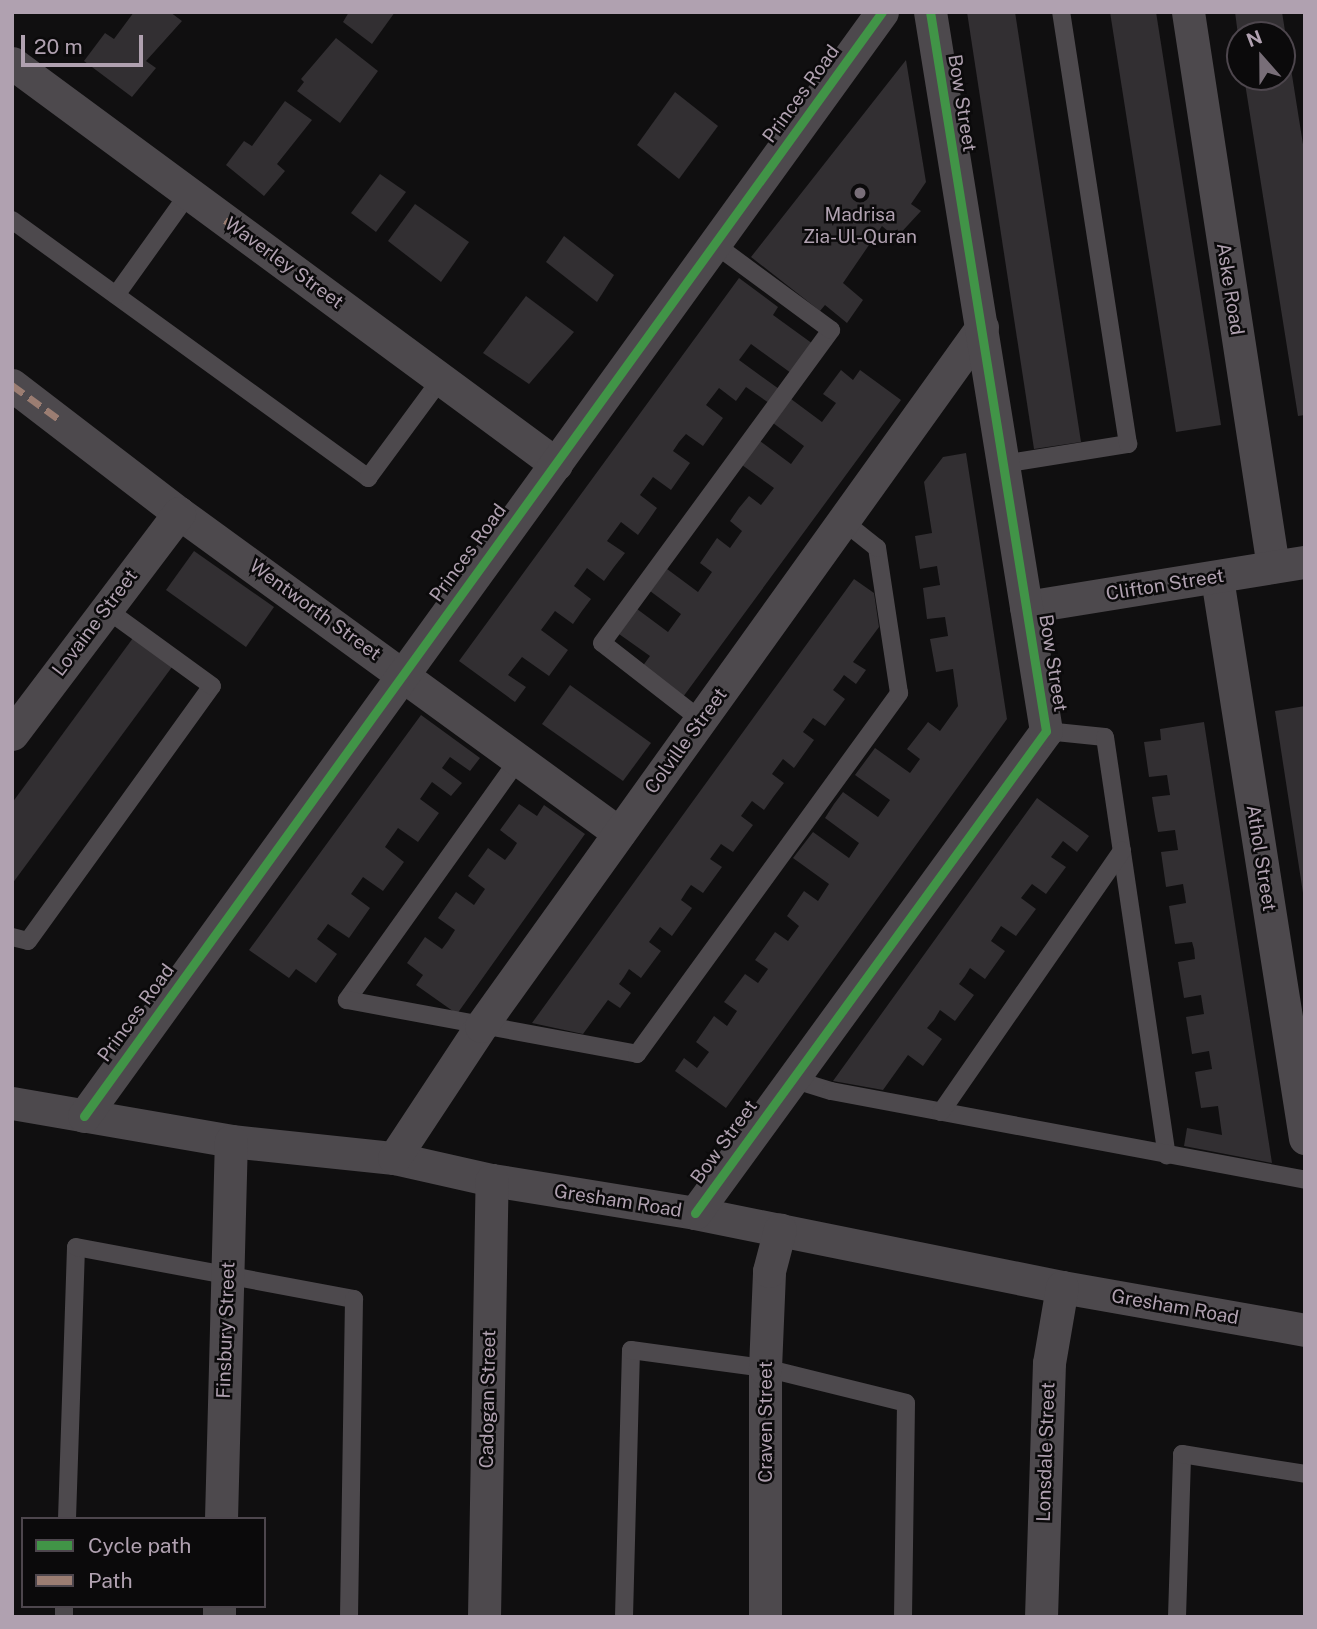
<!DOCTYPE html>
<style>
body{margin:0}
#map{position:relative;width:1317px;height:1629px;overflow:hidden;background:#100f10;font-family:"Public Sans",sans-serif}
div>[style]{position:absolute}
.building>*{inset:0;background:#322f32}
.lane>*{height:18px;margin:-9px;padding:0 9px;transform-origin:9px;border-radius:9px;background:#4d494d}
.street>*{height:33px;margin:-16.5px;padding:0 16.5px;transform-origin:16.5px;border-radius:16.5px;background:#4d494d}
.quiet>*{height:7px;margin-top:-3.5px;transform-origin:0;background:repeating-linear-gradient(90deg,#9b7d72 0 14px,transparent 0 21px)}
.cycleway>*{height:9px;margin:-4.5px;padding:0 4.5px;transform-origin:4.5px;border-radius:4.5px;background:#419447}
.dots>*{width:19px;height:19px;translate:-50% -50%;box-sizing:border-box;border:4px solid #0b0a0b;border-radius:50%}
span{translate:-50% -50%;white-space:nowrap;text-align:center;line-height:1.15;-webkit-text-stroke:5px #0b0a0b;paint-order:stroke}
.street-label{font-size:19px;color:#b0a1b0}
.poi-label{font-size:19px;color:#b0a1b0}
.frame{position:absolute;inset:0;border:14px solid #b0a1b0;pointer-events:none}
.legend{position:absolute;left:21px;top:1517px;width:245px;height:91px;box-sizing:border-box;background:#0b0a0b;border:2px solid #4d464d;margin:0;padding:9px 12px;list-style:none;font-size:21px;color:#b0a1b0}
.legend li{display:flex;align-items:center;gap:14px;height:35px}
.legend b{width:35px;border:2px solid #4d464d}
.north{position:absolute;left:1226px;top:21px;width:70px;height:70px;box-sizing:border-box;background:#0b0a0b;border:2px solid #4d464d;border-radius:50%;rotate:339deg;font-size:19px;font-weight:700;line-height:28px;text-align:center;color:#b0a1b0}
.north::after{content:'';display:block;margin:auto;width:24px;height:32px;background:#786e78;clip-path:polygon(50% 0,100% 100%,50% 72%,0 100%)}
.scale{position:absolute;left:21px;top:35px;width:122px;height:32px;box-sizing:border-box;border:4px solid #b0a1b0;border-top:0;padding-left:9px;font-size:21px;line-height:24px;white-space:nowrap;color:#b0a1b0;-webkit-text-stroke:5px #0b0a0b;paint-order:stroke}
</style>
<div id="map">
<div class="building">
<i style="clip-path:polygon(134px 12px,170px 12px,182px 21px,146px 61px,156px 68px,132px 97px,84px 61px,105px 33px,114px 39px)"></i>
<i style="clip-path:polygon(349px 12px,395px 12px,372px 44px,343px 22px)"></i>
<i style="clip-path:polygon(967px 12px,1015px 12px,1081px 442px,1034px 449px)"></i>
<i style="clip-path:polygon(1110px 12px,1156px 12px,1221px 425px,1176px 432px)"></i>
<i style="clip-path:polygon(1235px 12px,1282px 12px,1305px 157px,1305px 415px,1298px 416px,1244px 77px,1282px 77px,1282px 35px,1238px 35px)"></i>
<i style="clip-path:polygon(336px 38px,378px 71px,340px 123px,297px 91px,304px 82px,301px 79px)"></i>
<i style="clip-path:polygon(906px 60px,926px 182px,911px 204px,921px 211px,896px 238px,882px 226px,843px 283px,863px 300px,847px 323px,825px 305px,820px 311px,751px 257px)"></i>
<i style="clip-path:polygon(675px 92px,718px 126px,679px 179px,637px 145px)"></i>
<i style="clip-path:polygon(285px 101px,312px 120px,277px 164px,285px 171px,264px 196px,226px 165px,244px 141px,252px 146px)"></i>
<i style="clip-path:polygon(380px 174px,406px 192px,376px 232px,351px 213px)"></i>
<i style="clip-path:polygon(415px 204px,469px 242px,441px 282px,388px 241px)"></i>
<i style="clip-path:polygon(564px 236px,614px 275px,597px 302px,546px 262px)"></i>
<i style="clip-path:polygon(739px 278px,778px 307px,773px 315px,813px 344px,791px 373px,751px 344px,739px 360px,779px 389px,769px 403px,746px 387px,736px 401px,719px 388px,706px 405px,723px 418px,703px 446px,686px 434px,679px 442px,673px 451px,690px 463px,671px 490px,653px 477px,640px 495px,657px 508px,648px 521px,638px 535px,621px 522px,607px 541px,625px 553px,614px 567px,604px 581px,587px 568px,574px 586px,591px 599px,582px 611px,573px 624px,555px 611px,541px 630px,568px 650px,549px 676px,522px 657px,508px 675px,526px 687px,515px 702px,459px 661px)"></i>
<i style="clip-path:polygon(526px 296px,574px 332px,529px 384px,483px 353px)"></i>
<i style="clip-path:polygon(841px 370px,853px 380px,860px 370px,901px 400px,683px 697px,642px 667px,650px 656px,619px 634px,637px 609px,668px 632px,681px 614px,650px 591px,667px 569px,698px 592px,712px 572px,700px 563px,717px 538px,730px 548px,742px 531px,730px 521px,739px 508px,749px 496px,761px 505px,774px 488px,742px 465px,760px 441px,791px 464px,804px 446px,773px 423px,791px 399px,822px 422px,836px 403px,823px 394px)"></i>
<i style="clip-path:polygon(966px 453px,1007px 719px,726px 1108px,675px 1071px,684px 1058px,697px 1068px,709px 1052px,696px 1042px,714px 1016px,727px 1026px,737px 1011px,724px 1002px,745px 974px,758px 983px,768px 969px,755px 960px,775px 932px,788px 941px,799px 926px,787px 916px,804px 891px,818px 901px,829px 884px,793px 858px,813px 832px,849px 858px,859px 843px,825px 818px,834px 804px,843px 792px,878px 817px,890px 800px,855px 775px,875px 748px,910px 773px,920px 759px,907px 749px,928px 722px,940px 731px,958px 706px,953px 669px,936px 672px,930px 639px,948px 636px,945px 617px,927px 619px,923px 588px,940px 585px,937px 566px,920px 569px,915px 536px,932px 533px,924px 482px,943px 457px)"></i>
<i style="clip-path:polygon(194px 551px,274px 607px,246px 647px,166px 590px)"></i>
<i style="clip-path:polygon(854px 579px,874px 593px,879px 627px,853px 662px,866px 670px,856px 684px,844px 675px,839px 682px,833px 690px,845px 699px,825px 726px,813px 718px,803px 732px,814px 740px,794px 768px,783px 759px,772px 774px,784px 783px,774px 796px,764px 810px,752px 801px,746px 809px,741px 816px,753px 825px,733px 852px,721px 844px,710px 859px,722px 867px,703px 893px,691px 885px,686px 892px,681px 900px,692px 908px,672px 936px,660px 927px,649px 942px,661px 951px,641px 978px,629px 969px,624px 977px,619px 984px,631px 993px,620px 1008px,608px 1000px,583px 1034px,532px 1023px)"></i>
<i style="clip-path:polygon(133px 638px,172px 667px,12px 884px,12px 803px)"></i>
<i style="clip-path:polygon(570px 685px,651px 743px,623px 781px,542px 724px)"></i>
<i style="clip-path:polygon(1305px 706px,1305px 893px,1303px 893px,1275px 711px)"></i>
<i style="clip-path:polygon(421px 715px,480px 758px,470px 771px,450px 757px,442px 768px,462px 783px,451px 796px,432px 782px,420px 799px,439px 813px,418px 842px,398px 828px,391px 838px,385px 847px,404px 862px,383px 891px,363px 877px,351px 894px,370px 908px,349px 938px,328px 924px,317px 939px,337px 954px,316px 983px,296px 969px,289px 978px,249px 950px)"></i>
<i style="clip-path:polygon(1204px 722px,1225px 859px,1272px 1163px,1184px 1146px,1187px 1128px,1222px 1135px,1218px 1106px,1201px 1108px,1195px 1072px,1212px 1069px,1209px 1051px,1192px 1054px,1186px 1017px,1204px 1014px,1201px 995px,1184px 998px,1178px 962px,1195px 959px,1194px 949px,1192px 942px,1175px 944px,1169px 906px,1186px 903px,1185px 896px,1183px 884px,1166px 887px,1161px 852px,1178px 850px,1175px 830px,1158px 832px,1155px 816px,1152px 797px,1170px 795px,1167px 775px,1149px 777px,1144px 742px,1161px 740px,1160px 729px)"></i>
<i style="clip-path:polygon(1037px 798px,1089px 836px,1077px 852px,1063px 841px,1051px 857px,1066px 867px,1046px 894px,1032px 884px,1021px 898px,1036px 909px,1016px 936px,1001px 926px,991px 941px,1005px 951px,985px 979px,970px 968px,965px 976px,959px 984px,974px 995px,955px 1021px,940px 1010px,934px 1020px,927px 1028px,942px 1039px,923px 1066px,908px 1055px,883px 1090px,833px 1081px)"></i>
<i style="clip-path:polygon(519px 804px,537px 816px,544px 805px,585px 834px,457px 1014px,416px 985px,423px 975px,407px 963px,425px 937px,442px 949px,448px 941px,455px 930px,438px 918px,456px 892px,474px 905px,485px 889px,468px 876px,488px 848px,505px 860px,512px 851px,517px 843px,500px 830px)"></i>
</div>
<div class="lane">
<i style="left:12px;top:220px;width:440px;rotate:35.9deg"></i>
<i style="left:368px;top:478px;width:123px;rotate:-53.6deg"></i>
<i style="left:116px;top:295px;width:125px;rotate:-54.4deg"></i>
<i style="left:1003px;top:464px;width:127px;rotate:-9.1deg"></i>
<i style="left:1128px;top:444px;width:437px;rotate:-98.8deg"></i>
<i style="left:701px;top:720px;width:125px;rotate:-142.1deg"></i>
<i style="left:602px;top:643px;width:388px;rotate:-53.8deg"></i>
<i style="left:831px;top:330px;width:147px;rotate:-143.6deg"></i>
<i style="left:1046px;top:731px;width:59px;rotate:5.8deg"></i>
<i style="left:1105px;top:737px;width:423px;rotate:81.6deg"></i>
<i style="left:518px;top:760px;width:295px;rotate:125.5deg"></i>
<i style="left:347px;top:1000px;width:295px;rotate:10.5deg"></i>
<i style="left:637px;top:1054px;width:446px;rotate:-54deg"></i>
<i style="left:899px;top:693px;width:147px;rotate:-98.6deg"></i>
<i style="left:877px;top:548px;width:43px;rotate:-141.5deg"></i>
<i style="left:12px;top:937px;width:16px;rotate:14deg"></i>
<i style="left:28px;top:941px;width:314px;rotate:-54.2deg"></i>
<i style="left:212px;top:686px;width:131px;rotate:-144deg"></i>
<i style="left:792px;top:1079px;width:41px;rotate:17.1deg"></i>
<i style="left:831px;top:1091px;width:482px;rotate:10.6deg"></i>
<i style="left:941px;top:1112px;width:318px;rotate:-55.3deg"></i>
<i style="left:67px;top:1519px;width:272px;rotate:-88.1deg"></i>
<i style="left:76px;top:1247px;width:283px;rotate:10.6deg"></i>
<i style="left:354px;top:1299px;width:318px;rotate:90.9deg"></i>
<i style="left:64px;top:1617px;width:11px;rotate:-90deg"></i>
<i style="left:624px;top:1617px;width:267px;rotate:-88.5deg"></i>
<i style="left:631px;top:1350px;width:135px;rotate:7.7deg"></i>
<i style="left:765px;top:1368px;width:145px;rotate:13.9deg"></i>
<i style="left:906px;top:1403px;width:214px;rotate:90.8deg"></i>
<i style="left:1177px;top:1617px;width:163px;rotate:-88.2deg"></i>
<i style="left:1182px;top:1454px;width:125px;rotate:9.2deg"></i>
</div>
<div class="street">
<i style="left:1188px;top:12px;width:561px;rotate:81.29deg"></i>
<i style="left:12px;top:63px;width:676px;rotate:36.4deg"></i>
<i style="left:12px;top:385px;width:210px;rotate:37.5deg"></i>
<i style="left:179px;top:513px;width:544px;rotate:36.03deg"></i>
<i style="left:1217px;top:578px;width:567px;rotate:81.07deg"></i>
<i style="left:1026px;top:607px;width:283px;rotate:-9.2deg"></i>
<i style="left:12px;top:734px;width:277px;rotate:-52.9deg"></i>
<i style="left:12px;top:1103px;width:222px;rotate:9.8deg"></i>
<i style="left:231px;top:1141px;width:164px;rotate:6deg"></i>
<i style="left:394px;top:1158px;width:100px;rotate:12.7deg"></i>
<i style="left:492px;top:1180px;width:206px;rotate:9.2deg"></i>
<i style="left:695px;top:1213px;width:374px;rotate:11.4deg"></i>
<i style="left:1062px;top:1287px;width:247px;rotate:10deg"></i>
<i style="left:84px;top:1116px;width:1362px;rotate:-54.14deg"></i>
<i style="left:394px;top:1158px;width:158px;rotate:-56.6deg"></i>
<i style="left:481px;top:1026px;width:860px;rotate:-54.37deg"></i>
<i style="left:695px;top:1213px;width:596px;rotate:-53.94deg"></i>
<i style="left:1046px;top:731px;width:728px;rotate:-99.16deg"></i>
<i style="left:221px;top:1519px;width:378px;rotate:-88.5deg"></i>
<i style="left:219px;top:1617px;width:11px;rotate:-90deg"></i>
<i style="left:484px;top:1617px;width:437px;rotate:-89deg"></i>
<i style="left:765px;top:1617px;width:249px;rotate:-90deg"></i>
<i style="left:765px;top:1368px;width:97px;rotate:-87.6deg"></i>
<i style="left:769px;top:1271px;width:43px;rotate:-75.3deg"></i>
<i style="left:1041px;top:1617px;width:254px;rotate:-88.2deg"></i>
<i style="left:1049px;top:1363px;width:77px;rotate:-80.3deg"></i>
</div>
<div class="quiet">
<i style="left:225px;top:220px;width:84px;rotate:36.3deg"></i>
<i style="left:12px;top:385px;width:59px;rotate:36.1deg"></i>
</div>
<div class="cycleway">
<i style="left:84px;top:1116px;width:1362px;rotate:-54.14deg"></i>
<i style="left:695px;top:1213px;width:596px;rotate:-53.94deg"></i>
<i style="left:1046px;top:731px;width:728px;rotate:-99.16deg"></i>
</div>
<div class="dots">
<i style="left:860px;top:193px;background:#786e78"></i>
</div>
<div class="street-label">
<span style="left:801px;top:94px;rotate:-54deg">Princes Road</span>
<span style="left:962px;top:103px;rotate:81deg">Bow Street</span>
<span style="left:284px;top:263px;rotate:36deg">Waverley Street</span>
<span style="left:1230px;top:289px;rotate:81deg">Aske Road</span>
<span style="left:468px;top:553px;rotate:-54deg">Princes Road</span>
<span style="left:1165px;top:585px;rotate:-9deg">Clifton Street</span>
<span style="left:315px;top:610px;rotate:36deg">Wentworth Street</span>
<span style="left:95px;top:623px;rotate:-53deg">Lovaine Street</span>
<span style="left:1053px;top:663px;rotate:81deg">Bow Street</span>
<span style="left:686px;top:741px;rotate:-54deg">Colville Street</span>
<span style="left:1261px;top:858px;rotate:81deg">Athol Street</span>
<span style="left:136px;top:1013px;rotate:-54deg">Princes Road</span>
<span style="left:724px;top:1142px;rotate:-54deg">Bow Street</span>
<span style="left:618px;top:1201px;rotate:9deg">Gresham Road</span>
<span style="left:1175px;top:1307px;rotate:10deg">Gresham Road</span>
<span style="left:226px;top:1330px;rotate:-88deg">Finsbury Street</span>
<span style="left:488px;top:1399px;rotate:-89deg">Cadogan Street</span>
<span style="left:766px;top:1422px;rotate:-90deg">Craven Street</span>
<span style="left:1046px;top:1452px;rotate:-88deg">Lonsdale Street</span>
</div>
<div class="poi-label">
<span style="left:860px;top:226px">Madrisa<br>Zia-Ul-Quran</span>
</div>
<div class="frame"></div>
<ul class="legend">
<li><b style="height:9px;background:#419447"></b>Cycle path</li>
<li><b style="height:9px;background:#9b7d72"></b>Path</li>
</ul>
<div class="north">N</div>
<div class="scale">20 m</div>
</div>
